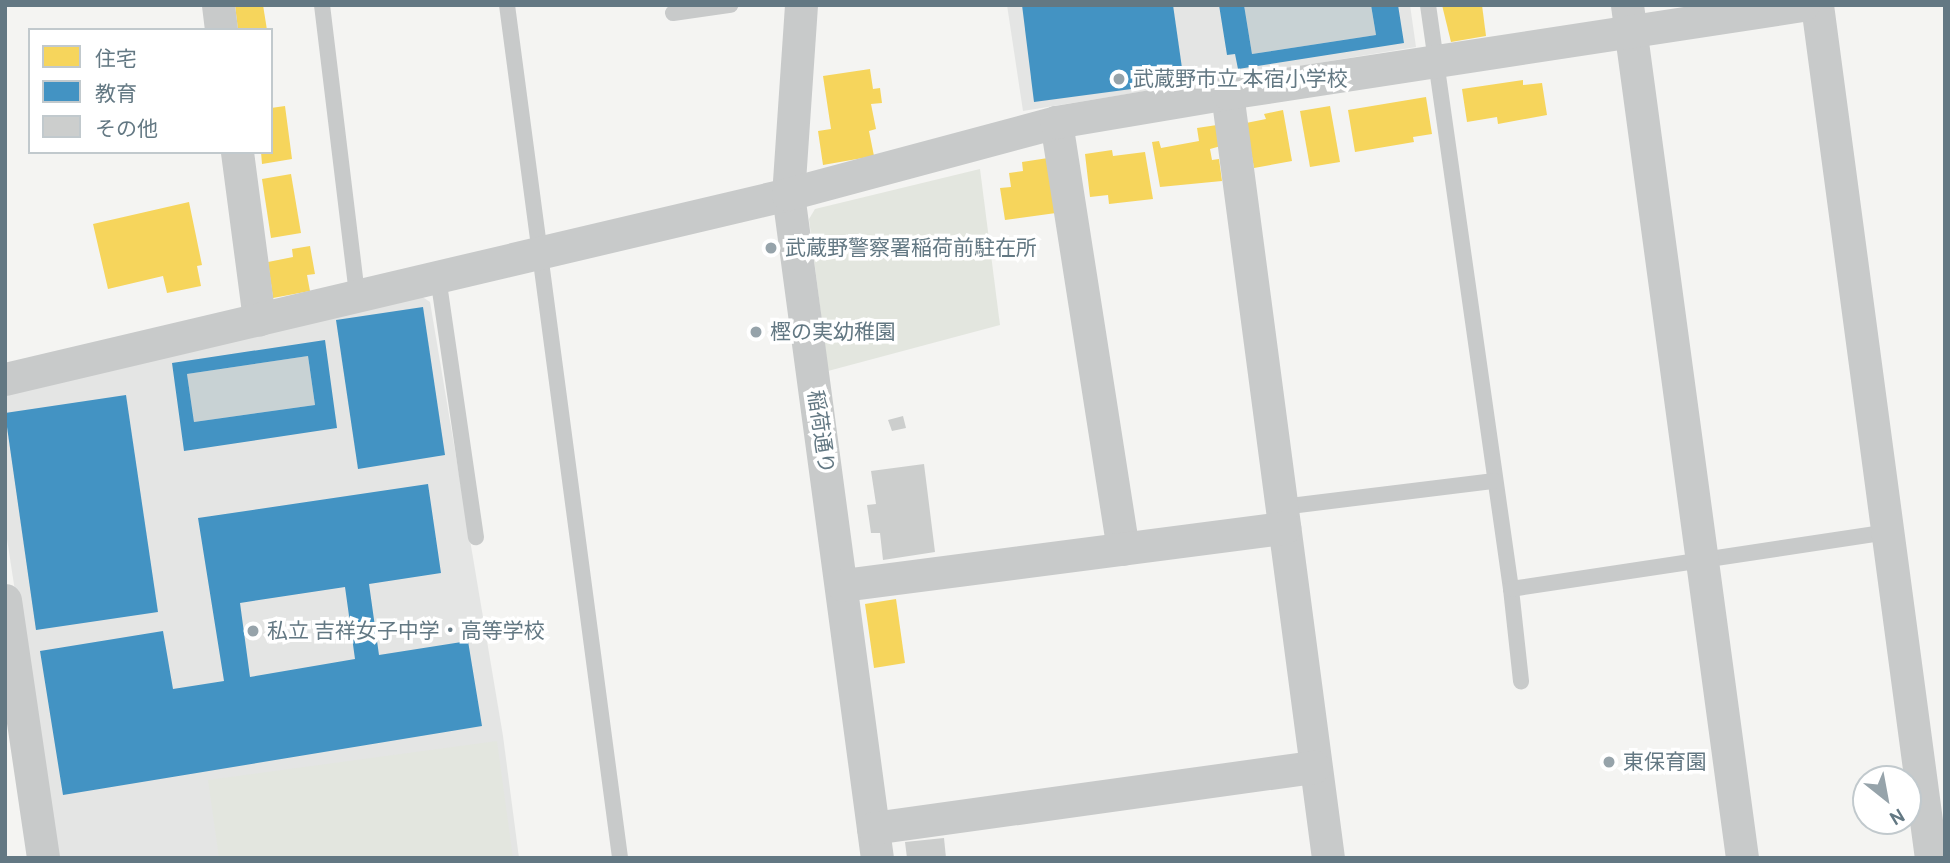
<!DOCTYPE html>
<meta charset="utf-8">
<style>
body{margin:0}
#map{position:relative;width:1950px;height:863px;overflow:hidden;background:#f4f4f2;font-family:Cabin,"Noto Sans JP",sans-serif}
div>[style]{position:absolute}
.built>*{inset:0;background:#e4e5e4}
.green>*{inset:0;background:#e3e6df}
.water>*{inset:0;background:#c8d2d4}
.homes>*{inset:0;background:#f6d55c}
.schools>*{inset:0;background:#4393c3}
.building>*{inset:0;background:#cccecd}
.service>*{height:16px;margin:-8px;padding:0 8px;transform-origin:8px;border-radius:8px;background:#c8caca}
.minor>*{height:33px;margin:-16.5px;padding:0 16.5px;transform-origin:16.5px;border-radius:16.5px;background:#c8caca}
.dots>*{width:19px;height:19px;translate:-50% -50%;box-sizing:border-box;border:4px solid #fff;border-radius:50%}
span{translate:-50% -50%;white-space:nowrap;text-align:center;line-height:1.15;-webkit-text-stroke:7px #fff;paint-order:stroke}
.poi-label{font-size:21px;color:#637883}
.left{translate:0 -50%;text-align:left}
.street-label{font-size:21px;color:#637883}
.frame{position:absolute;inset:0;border:7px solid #637883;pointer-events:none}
.legend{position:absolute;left:28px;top:28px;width:245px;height:126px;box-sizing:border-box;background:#fff;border:2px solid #c1c9cd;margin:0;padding:9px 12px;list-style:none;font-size:21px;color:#637883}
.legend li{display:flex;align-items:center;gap:14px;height:35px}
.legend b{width:35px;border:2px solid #c1c9cd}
.north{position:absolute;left:1852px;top:765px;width:70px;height:70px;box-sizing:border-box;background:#fff;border:2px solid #c1c9cd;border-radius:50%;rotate:149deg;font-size:19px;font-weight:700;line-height:28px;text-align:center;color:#637883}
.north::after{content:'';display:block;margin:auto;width:24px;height:32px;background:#96a3aa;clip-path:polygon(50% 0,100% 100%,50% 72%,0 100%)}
</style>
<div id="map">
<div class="built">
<i style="clip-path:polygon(1007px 5px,1410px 5px,1416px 47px,1023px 111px)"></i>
<i style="clip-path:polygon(421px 296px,430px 302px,503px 736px,519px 858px,56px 858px,5px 526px,5px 392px)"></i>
</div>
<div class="green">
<i style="clip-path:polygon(980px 169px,1000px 325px,828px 371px,809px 219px,815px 209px)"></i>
<i style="clip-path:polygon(497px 741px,513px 858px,219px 858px,208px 780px)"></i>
</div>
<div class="water">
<i style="clip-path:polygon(1244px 5px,1371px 5px,1376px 35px,1252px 54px)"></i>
<i style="clip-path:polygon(308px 356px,315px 405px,194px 422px,187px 374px)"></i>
</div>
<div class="homes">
<i style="clip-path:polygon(235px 5px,263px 5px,267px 30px,238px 30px)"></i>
<i style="clip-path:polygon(1442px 5px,1482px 5px,1486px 36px,1451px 42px)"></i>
<i style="clip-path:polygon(870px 69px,873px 89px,880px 88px,882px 103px,871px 104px,876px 129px,869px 131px,874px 156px,823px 165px,818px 131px,831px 129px,823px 76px)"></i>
<i style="clip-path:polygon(1523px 80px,1523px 85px,1542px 83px,1547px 115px,1498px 124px,1497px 117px,1467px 122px,1462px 89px)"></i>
<i style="clip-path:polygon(1426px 97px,1432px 134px,1413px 137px,1414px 142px,1355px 152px,1348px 110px)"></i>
<i style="clip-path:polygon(285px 106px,292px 159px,262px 164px,261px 152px,271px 152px,271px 108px)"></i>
<i style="clip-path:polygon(1330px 106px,1340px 162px,1310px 167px,1300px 111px)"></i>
<i style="clip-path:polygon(1283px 110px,1292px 161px,1254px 168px,1246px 123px,1266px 119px,1264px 114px)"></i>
<i style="clip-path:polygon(1217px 125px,1221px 146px,1210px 149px,1212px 160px,1219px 159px,1222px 181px,1160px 187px,1152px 142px,1159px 141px,1161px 148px,1199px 141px,1197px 128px)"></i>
<i style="clip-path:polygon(1112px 150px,1113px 156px,1145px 152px,1153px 199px,1109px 204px,1108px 195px,1090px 197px,1085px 154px)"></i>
<i style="clip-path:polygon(1048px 158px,1056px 213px,1005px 220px,1000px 188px,1011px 187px,1009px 173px,1023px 171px,1022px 162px)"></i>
<i style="clip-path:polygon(291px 174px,301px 233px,271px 238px,262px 179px)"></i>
<i style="clip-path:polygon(189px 202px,202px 265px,197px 266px,201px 286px,167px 293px,163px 276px,108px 289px,93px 224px)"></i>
<i style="clip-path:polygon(310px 246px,315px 274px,307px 275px,310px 291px,273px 298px,268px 262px,293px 257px,292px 249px)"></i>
<i style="clip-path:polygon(896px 599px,905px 663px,874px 668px,865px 604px)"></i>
</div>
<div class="schools">
<i style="clip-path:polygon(1022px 5px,1173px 5px,1184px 82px,1034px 102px)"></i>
<i style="clip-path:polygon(1219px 5px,1244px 5px,1252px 54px,1376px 35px,1371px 5px,1398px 5px,1404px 43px,1238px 69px,1235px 54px,1227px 55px)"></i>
<i style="clip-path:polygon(423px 307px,445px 455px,358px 469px,336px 320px)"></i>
<i style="clip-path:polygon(evenodd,325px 340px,337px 428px,184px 451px,172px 363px,325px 340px,308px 356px,315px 405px,194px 422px,187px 374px,308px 356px)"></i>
<i style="clip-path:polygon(126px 395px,158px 612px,36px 630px,5px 413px)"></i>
<i style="clip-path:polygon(evenodd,428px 484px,441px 573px,369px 584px,379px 655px,468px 641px,482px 726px,63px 795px,40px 651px,163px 631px,173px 689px,224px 681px,198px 518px,428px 484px,345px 587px,355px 659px,250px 677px,240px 603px,345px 587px)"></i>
</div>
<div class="building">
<i style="clip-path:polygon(903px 416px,906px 428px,892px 431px,888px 420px)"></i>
<i style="clip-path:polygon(924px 464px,935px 552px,883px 560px,880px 533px,871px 533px,867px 505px,876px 504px,871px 471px)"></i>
<i style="clip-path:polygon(944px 838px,946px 858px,907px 858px,905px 842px)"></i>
</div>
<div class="service">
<i style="left:322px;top:5px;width:293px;rotate:83.1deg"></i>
<i style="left:507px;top:5px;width:860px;rotate:82.45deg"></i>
<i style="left:1428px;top:5px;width:590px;rotate:81.91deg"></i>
<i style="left:1511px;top:589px;width:93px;rotate:83.8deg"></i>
<i style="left:673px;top:13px;width:58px;rotate:-8deg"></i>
<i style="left:438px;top:277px;width:263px;rotate:81.7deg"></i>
<i style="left:1282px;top:507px;width:214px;rotate:-7deg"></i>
<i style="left:1511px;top:589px;width:379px;rotate:-8.6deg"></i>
</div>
<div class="minor">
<i style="left:218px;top:5px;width:25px;rotate:83deg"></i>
<i style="left:801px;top:5px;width:189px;rotate:93.9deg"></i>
<i style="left:788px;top:194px;width:670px;rotate:82.37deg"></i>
<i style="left:1627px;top:5px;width:861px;rotate:82.32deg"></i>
<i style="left:1817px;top:5px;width:861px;rotate:82.39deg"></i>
<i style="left:1227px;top:93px;width:772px;rotate:82.48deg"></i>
<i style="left:1056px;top:122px;width:432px;rotate:81.1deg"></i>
<i style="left:237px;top:152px;width:169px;rotate:82.5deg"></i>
<i style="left:5px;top:379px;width:805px;rotate:-13.29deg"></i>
<i style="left:788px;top:194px;width:278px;rotate:-15deg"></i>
<i style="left:1056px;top:122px;width:173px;rotate:-9.6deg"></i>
<i style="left:1227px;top:93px;width:582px;rotate:-8.7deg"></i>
<i style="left:843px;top:585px;width:445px;rotate:-7.4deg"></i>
<i style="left:5px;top:600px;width:261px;rotate:81.6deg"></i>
<i style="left:873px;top:828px;width:445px;rotate:-7.9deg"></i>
</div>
<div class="dots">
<i style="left:1119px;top:79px;background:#96a3aa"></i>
<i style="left:771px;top:248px;background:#96a3aa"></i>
<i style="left:756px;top:332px;background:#96a3aa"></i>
<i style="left:253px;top:631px;background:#96a3aa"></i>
<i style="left:1609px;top:762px;background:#96a3aa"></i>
</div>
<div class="poi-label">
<span class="left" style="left:1133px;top:79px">武蔵野市立 本宿小学校</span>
<span class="left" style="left:785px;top:248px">武蔵野警察署稲荷前駐在所</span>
<span class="left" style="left:770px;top:332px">樫の実幼稚園</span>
<span class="left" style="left:267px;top:631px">私立 吉祥女子中学・高等学校</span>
<span class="left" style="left:1623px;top:762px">東保育園</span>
</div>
<div class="street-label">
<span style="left:821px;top:432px;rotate:82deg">稲荷通り</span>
</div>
<div class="frame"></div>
<ul class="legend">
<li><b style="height:19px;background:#f6d55c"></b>住宅</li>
<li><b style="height:19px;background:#4393c3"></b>教育</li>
<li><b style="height:19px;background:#cccecd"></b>その他</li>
</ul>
<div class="north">N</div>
</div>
